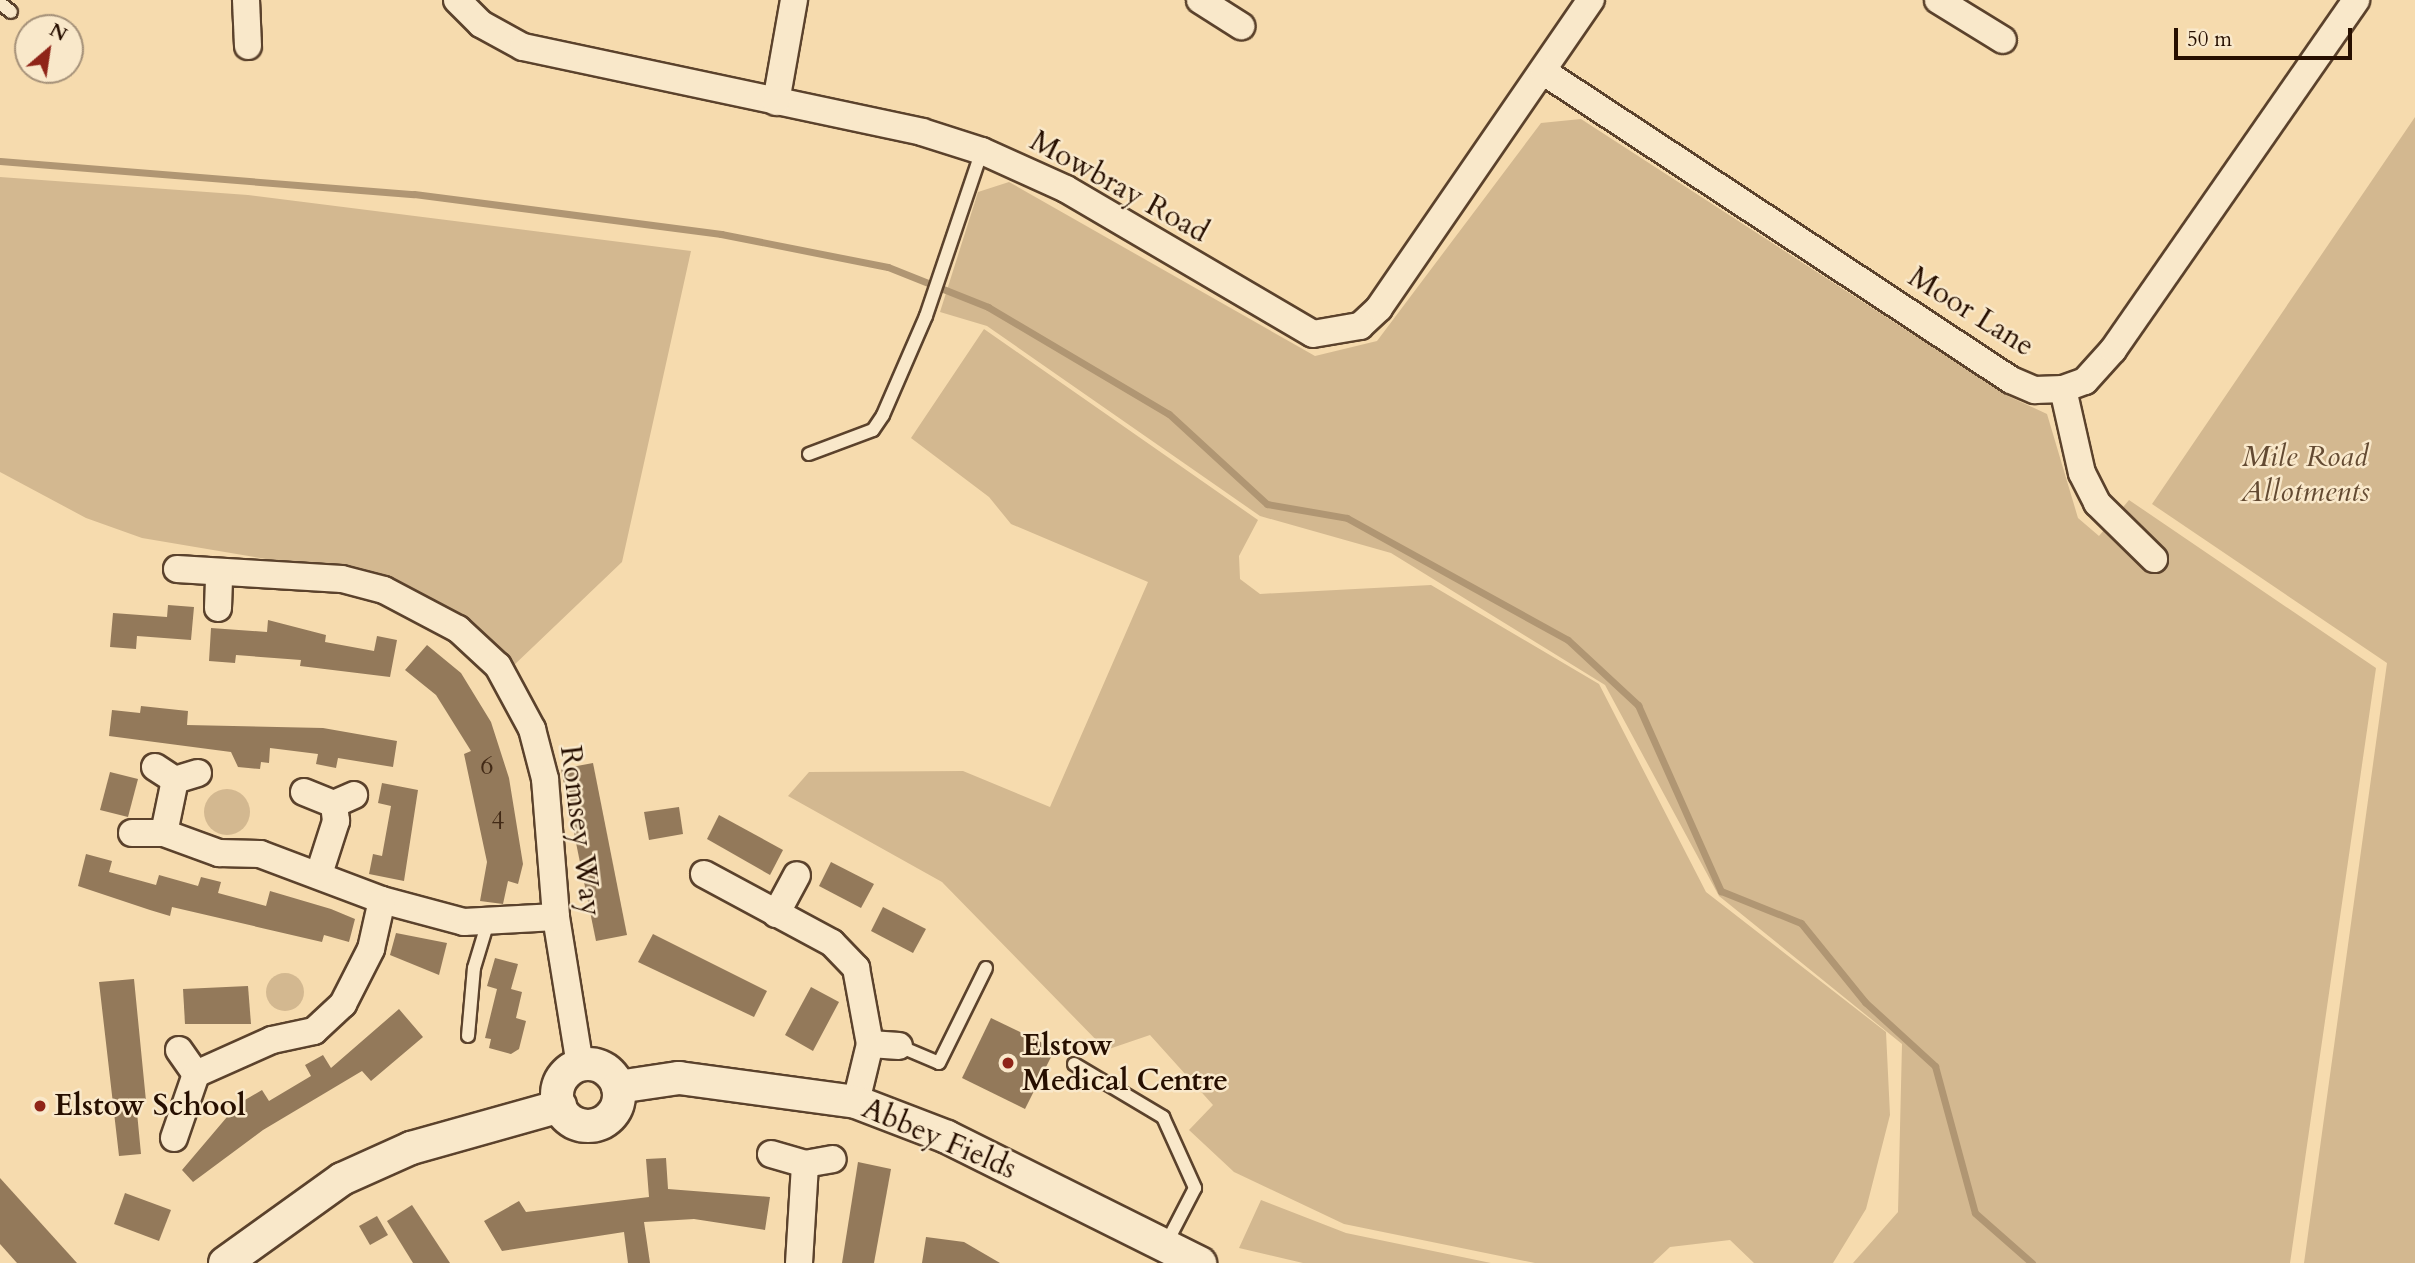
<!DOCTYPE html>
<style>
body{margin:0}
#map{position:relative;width:2415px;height:1263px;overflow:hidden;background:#f6dbae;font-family:Cardo,serif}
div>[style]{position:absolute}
.green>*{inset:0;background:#d3b890}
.round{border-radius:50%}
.stream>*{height:7px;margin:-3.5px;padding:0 3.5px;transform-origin:3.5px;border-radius:3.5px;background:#b09673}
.building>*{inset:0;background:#93795a}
.roads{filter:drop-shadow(2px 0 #5b422c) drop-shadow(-2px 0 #5b422c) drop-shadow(0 2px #5b422c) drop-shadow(0 -2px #5b422c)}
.service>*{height:12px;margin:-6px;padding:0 6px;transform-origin:6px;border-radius:6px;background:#f9e8ca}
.minor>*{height:26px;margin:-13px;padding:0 13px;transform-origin:13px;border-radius:13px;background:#f9e8ca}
.tertiary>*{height:32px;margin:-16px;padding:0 16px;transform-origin:16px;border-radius:16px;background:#f9e8ca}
.tertiary>.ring{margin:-16px;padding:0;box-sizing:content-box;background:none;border:32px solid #f9e8ca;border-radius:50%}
.dots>*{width:19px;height:19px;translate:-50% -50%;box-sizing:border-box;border:4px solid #f9e8ca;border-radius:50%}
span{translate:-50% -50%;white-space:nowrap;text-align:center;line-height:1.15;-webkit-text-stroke:5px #f9e8ca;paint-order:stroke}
.number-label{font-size:26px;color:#422a16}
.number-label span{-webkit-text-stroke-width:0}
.street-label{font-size:30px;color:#270f00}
.park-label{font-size:30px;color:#634a32;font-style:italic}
.poi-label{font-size:30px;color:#270f00;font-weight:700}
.left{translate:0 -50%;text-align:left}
.north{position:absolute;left:14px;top:14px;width:70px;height:70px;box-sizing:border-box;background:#f9e8ca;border:2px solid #a59179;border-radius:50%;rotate:29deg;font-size:19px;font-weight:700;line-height:28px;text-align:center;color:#270f00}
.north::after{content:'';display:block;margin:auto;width:24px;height:32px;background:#8f2418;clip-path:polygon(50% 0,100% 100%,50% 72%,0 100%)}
.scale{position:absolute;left:2174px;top:28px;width:178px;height:32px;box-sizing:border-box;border:4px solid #270f00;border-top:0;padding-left:9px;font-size:21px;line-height:24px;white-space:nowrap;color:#270f00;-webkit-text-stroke:5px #f9e8ca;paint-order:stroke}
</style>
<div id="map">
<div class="green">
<i style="clip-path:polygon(2415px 117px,2415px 1263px,2304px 1263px,2387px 663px,2152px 504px)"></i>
<i style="clip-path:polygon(1581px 119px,2008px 396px,2047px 414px,2078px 518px,2099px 536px,2129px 500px,2376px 668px,2290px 1263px,1853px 1263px,1898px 1212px,1902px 1044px,1719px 896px,1605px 685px,1391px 553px,1260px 516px,987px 326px,940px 312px,978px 192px,1009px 182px,1315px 356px,1377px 341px,1541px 123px)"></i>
<i style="clip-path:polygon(0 177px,248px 195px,691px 251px,622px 562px,512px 667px,463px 617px,402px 582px,142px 538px,86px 518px,0 472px)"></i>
<i style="clip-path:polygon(984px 329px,1258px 520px,1239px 556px,1240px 579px,1260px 594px,1431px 585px,1599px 684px,1706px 892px,1886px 1032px,1890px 1115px,1866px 1209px,1833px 1263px,1754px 1263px,1730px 1240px,1670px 1247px,1653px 1263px,1535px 1263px,1344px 1224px,1234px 1172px,1189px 1130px,1213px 1105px,1150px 1035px,1106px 1050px,942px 882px,788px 796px,809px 772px,963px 771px,1050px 807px,1148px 582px,1011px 524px,989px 497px,911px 438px)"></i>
<i class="round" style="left:204px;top:789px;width:46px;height:46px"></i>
<i class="round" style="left:266px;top:973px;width:38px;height:38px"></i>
<i style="clip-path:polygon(1261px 1200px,1346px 1233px,1491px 1263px,1303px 1263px,1239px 1248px)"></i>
</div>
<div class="stream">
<i style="left:0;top:161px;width:415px;rotate:4.6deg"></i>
<i style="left:414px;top:194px;width:310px;rotate:7.4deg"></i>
<i style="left:721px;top:234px;width:170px;rotate:11.2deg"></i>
<i style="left:888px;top:267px;width:108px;rotate:21.8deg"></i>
<i style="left:988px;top:307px;width:210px;rotate:30.6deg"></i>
<i style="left:1169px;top:414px;width:133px;rotate:42.6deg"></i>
<i style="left:1267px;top:504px;width:81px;rotate:9.9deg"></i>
<i style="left:1347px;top:518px;width:252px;rotate:28.9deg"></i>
<i style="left:1568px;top:640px;width:96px;rotate:42.9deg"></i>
<i style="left:1638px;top:705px;width:204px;rotate:66deg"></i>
<i style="left:1721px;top:891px;width:86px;rotate:21.8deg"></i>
<i style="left:1801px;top:923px;width:102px;rotate:51deg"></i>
<i style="left:1865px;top:1002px;width:95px;rotate:42.4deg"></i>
<i style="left:1935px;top:1066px;width:152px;rotate:74.8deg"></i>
<i style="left:1975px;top:1213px;width:76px;rotate:41.3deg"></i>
</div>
<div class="building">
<i style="clip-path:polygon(168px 605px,194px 607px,191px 640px,137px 636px,136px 649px,110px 647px,113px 613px,167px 617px)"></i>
<i style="clip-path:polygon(268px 620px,326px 635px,325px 642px,374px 651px,377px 636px,397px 640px,390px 677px,300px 666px,301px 660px,236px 655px,235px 663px,209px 661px,211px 628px,267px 632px)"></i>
<i style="clip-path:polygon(427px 645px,461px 673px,491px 722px,509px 778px,523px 864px,518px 884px,508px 881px,503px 904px,480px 901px,487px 862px,464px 754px,471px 751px,436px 695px,405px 670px)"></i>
<i style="clip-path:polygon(141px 706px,188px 711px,187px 725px,323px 728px,397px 741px,393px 767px,338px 758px,336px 768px,316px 764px,318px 754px,270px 748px,269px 763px,261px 762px,260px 769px,238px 767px,231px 752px,109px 736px,112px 710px,140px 713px)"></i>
<i style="clip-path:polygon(593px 763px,627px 935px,596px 941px,561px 769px)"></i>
<i style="clip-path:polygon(110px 772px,138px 779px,128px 817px,100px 810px)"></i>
<i style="clip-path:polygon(382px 783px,418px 790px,404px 881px,369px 874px,373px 854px,382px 856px,391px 806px,378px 803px)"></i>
<i style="clip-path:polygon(679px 807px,683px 834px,649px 840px,644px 812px)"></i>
<i style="clip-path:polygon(719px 815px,783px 850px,770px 875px,707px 839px)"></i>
<i style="clip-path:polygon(86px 854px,112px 861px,109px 872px,156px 885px,159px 875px,198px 886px,201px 877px,221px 882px,218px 893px,266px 906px,270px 891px,331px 909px,355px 919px,349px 942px,324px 935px,322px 942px,172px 907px,170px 916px,150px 910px,78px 886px)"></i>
<i style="clip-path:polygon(831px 862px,874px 884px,861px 908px,819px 886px)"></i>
<i style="clip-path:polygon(883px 907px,926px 929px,913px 953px,871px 931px)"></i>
<i style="clip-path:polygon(396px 933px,447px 943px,439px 975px,390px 955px)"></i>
<i style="clip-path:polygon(653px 934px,767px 991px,754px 1017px,638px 962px)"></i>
<i style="clip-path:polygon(495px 958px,518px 964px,511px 989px,522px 992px,516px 1018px,526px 1021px,519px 1049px,511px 1054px,489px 1048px,491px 1039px,485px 1038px,497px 989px,487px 986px)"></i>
<i style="clip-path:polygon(134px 979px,146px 1101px,136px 1102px,141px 1154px,119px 1156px,99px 982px)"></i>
<i style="clip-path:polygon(248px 986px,251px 1024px,185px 1024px,183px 989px)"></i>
<i style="clip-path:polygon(811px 987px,839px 1002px,813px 1051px,785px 1035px)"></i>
<i style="clip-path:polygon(399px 1009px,423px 1037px,371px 1081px,362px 1071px,263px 1130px,193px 1182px,182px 1170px,238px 1104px,262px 1090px,269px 1101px,311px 1076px,305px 1065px,323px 1055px,331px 1068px)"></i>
<i style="clip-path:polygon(991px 1018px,1055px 1049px,1025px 1109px,962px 1078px)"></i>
<i style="clip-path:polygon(666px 1158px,668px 1189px,770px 1197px,765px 1230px,694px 1219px,644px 1222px,650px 1263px,628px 1263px,624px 1232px,502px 1251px,484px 1221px,519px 1201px,526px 1212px,649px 1197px,646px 1159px)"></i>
<i style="clip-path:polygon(858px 1162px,891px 1169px,874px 1263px,842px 1263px)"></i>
<i style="clip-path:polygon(0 1178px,77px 1263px,17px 1263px,0 1244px)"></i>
<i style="clip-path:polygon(125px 1193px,171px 1210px,159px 1241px,114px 1224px)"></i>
<i style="clip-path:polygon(412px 1205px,450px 1263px,413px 1263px,387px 1221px)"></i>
<i style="clip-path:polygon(377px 1216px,388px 1235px,370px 1245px,359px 1226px)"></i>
<i style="clip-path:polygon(926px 1237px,964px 1242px,1000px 1263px,922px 1263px)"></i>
</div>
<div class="roads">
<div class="service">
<i style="left:0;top:3px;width:14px;rotate:39deg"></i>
<i style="left:809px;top:454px;width:68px;rotate:-20.6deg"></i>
<i style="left:873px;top:430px;width:18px;rotate:-56deg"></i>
<i style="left:883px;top:415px;width:108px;rotate:-66.5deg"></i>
<i style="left:926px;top:316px;width:174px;rotate:-71.3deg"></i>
<i style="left:468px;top:1036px;width:68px;rotate:-85deg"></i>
<i style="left:474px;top:968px;width:45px;rotate:-73.2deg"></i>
<i style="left:899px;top:1046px;width:43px;rotate:23deg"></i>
<i style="left:939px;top:1063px;width:106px;rotate:-63.7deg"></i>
<i style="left:1074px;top:1064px;width:104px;rotate:30.8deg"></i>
<i style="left:1163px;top:1117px;width:78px;rotate:65.7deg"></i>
<i style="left:1195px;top:1188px;width:63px;rotate:117.4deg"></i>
</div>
<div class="minor">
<i style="left:246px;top:0;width:46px;rotate:87.5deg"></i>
<i style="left:457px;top:0;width:34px;rotate:45deg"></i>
<i style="left:481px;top:24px;width:48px;rotate:28.7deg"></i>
<i style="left:523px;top:47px;width:408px;rotate:12deg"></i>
<i style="left:922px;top:132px;width:63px;rotate:17.6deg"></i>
<i style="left:982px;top:151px;width:92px;rotate:24.3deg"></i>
<i style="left:1066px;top:189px;width:286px;rotate:30.4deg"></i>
<i style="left:1313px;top:334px;width:48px;rotate:-9.7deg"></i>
<i style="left:1360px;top:326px;width:26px;rotate:-43deg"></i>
<i style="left:1379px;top:308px;width:374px;rotate:-55.5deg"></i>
<i style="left:1200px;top:0;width:49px;rotate:32.4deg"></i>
<i style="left:1938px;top:0;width:76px;rotate:31.6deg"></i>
<i style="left:1544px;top:72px;width:559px;rotate:33.41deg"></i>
<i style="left:2011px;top:380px;width:26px;rotate:23deg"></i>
<i style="left:2035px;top:390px;width:28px;rotate:-2deg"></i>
<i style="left:2063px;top:389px;width:23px;rotate:-20deg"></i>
<i style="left:2085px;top:381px;width:42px;rotate:-47.9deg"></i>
<i style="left:2113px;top:350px;width:426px;rotate:-55.2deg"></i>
<i style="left:776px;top:102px;width:104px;rotate:-80deg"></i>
<i style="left:2063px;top:389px;width:86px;rotate:77.3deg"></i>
<i style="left:2082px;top:473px;width:34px;rotate:63deg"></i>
<i style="left:2097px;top:503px;width:80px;rotate:44.5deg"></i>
<i style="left:177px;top:569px;width:165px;rotate:3.5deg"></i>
<i style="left:342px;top:579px;width:43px;rotate:14.7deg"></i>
<i style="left:384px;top:590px;width:84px;rotate:27.8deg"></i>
<i style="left:458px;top:629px;width:54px;rotate:42.8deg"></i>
<i style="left:498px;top:666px;width:72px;rotate:61.6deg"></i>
<i style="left:532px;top:729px;width:52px;rotate:75.4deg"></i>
<i style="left:545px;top:779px;width:138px;rotate:85.4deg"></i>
<i style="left:556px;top:917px;width:150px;rotate:80.8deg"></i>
<i style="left:218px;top:608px;width:36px;rotate:-88deg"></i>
<i style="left:155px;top:767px;width:24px;rotate:33deg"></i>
<i style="left:175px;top:780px;width:24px;rotate:-17deg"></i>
<i style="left:304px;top:792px;width:32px;rotate:22deg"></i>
<i style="left:334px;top:804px;width:22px;rotate:-24deg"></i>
<i style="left:132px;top:833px;width:32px"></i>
<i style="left:164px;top:833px;width:59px;rotate:20deg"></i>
<i style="left:219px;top:853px;width:41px;rotate:1.4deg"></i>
<i style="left:260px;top:854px;width:130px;rotate:20.7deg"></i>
<i style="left:382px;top:900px;width:85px;rotate:15deg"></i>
<i style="left:464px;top:922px;width:92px;rotate:-3.1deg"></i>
<i style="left:164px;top:833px;width:54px;rotate:-78.3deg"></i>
<i style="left:319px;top:874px;width:56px;rotate:-72.2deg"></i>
<i style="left:336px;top:821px;width:17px;rotate:-97deg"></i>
<i style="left:704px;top:874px;width:145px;rotate:28.3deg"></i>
<i style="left:832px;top:943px;width:35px;rotate:46deg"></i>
<i style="left:856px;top:968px;width:77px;rotate:79.6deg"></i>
<i style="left:870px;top:1044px;width:60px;rotate:103.6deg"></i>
<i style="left:776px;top:914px;width:44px;rotate:-61.7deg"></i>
<i style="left:870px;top:1044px;width:29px;rotate:4deg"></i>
<i style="left:179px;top:1050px;width:29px;rotate:55deg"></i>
<i style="left:174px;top:1138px;width:68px;rotate:-71deg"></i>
<i style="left:196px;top:1074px;width:83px;rotate:-24.1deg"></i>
<i style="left:272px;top:1040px;width:43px;rotate:-12.1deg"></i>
<i style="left:314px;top:1031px;width:40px;rotate:-43deg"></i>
<i style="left:343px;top:1004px;width:62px;rotate:-63deg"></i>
<i style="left:371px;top:949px;width:50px;rotate:-77.3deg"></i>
<i style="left:771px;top:1154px;width:35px;rotate:16deg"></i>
<i style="left:805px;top:1164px;width:28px;rotate:-10deg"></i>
<i style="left:799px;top:1263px;width:99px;rotate:-86.5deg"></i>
</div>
<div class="tertiary">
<i class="ring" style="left:557px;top:1064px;width:30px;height:30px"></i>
<i style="left:618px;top:1087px;width:62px;rotate:-8.4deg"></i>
<i style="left:679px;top:1078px;width:179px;rotate:7.7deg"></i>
<i style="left:856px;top:1102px;width:97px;rotate:21deg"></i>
<i style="left:947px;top:1137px;width:283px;rotate:26.5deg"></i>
<i style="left:225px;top:1263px;width:144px;rotate:-35.7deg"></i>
<i style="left:342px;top:1179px;width:76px;rotate:-24.2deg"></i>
<i style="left:411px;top:1148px;width:155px;rotate:-15.7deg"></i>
</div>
</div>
<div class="dots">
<i style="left:1008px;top:1063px;background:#8f2418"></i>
<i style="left:40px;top:1106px;background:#8f2418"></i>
</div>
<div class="number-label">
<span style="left:487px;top:766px">6</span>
<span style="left:498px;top:821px">4</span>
</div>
<div class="street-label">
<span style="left:1119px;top:187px;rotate:29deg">Mowbray Road</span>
<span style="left:1971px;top:312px;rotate:32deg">Moor Lane</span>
<span style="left:580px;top:831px;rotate:83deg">Romsey Way</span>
<span style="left:939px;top:1139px;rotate:23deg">Abbey Fields</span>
</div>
<div class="park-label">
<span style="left:2305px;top:474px">Mile Road<br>Allotments</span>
</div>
<div class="poi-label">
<span class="left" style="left:1022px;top:1063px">Elstow<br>Medical Centre</span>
<span class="left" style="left:54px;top:1106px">Elstow School</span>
</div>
<div class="north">N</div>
<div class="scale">50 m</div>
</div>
